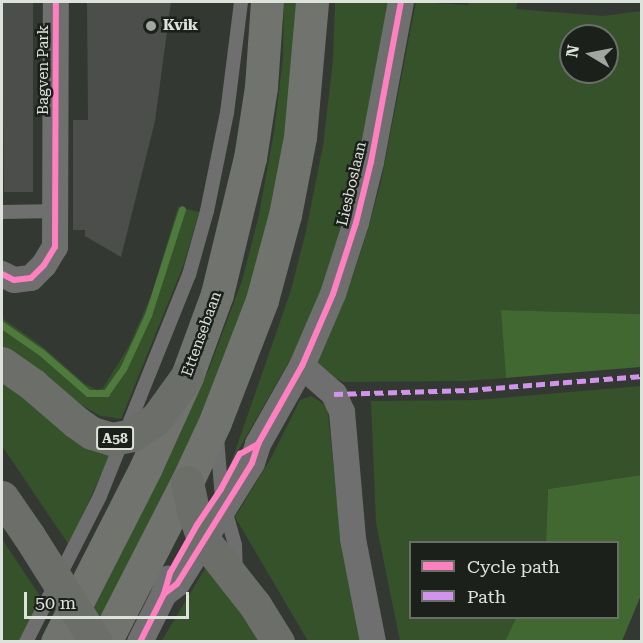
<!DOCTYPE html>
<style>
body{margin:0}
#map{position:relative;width:643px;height:643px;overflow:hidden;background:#343832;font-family:"Roboto Serif",serif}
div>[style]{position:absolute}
.green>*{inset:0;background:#36522a}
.forest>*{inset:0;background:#416830}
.stream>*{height:7px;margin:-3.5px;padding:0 3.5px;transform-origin:3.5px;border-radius:3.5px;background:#4f7a3e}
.building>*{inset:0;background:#4b4e4a}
.lane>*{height:14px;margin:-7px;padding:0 7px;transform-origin:7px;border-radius:7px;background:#6e6f6e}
.street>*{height:26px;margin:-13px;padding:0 13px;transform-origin:13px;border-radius:13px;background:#6e6f6e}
.secondary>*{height:33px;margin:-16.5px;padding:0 16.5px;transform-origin:16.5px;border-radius:16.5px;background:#70736e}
.highway>*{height:33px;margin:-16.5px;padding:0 16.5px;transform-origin:16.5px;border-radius:16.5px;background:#6b6e69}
.highway-bridge>*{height:33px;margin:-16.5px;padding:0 16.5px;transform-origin:16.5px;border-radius:16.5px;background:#6b6e69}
.quiet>*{height:4.5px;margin-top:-2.25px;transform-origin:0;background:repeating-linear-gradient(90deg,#d193ec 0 9px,transparent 0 13.5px)}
.cycleway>*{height:6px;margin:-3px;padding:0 3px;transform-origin:3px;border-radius:3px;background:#ff80c0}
.dots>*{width:16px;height:16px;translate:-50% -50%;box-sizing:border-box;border:3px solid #1c201b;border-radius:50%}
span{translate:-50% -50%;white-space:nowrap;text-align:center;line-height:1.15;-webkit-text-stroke:5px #1c201b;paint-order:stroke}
.shield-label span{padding:2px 4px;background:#1c201b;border:2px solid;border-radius:4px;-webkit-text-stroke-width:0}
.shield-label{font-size:14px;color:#dde2db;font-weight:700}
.poi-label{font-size:15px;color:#dde2db;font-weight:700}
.left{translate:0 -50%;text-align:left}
.street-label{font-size:15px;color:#dde2db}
.frame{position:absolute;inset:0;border:3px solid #dde2db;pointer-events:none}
.legend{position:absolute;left:409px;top:541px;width:210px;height:78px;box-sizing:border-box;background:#1c201b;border:2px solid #696e68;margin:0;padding:8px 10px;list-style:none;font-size:18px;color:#dde2db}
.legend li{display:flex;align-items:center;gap:12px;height:30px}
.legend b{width:30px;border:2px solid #696e68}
.north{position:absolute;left:559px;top:24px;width:60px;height:60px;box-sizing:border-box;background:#1c201b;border:2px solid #696e68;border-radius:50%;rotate:280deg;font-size:16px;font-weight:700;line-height:24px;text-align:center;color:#dde2db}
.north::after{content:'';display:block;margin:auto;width:21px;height:27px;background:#a2a6a0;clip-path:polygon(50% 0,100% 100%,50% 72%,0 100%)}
.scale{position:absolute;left:24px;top:592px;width:165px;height:27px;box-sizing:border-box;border:3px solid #dde2db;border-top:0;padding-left:8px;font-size:18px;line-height:21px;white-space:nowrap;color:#dde2db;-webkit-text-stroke:4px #1c201b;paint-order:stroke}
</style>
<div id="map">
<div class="green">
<i style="clip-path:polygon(284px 2px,300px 2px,288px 137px,262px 255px,188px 450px,91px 641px,71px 642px,209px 369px,242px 281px,259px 215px,274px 132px,283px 58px)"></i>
<i style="clip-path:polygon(335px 2px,392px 2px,372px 102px,347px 210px,328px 272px,303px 337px,231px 463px,291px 290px,306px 231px,323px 146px,333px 60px)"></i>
<i style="clip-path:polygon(evenodd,416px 2px,468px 5px,469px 2px,517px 2px,516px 9px,603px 16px,641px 11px,641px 314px,502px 310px,506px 378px,465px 381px,343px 382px,321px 370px,316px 359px,353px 276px,368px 229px,381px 181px,416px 2px,571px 36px,607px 36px,607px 72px,571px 72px,571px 36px)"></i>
<i style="clip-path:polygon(178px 207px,199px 212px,184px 264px,121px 419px,101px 416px,79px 404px,2px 348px,2px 318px,43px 347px,85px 384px,97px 390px,103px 388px,129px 346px,151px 296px)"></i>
<i style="clip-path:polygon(2px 376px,111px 453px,69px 545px,2px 446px)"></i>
<i style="clip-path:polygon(641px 386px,641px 475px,548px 489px,546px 542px,410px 542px,410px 618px,516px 618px,505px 641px,400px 641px,376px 523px,371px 401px,477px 400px)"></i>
<i style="clip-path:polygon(311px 396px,327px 406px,343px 556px,362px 641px,308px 641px,235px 517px,271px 458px,300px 400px)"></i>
<i style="clip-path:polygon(2px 539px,42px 599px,19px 641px,2px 641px)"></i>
<i style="clip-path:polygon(206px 567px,243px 615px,260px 642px,161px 642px)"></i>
</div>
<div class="forest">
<i style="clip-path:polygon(501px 310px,641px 314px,641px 367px,506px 378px)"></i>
<i style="clip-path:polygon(641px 475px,641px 595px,622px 641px,505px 641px,516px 618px,618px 618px,618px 542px,546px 542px,548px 489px)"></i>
</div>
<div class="stream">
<i style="left:2px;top:325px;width:47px;rotate:34.7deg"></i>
<i style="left:41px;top:352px;width:62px;rotate:41.1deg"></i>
<i style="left:88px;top:393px;width:18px"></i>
<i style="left:106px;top:393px;width:29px;rotate:-55deg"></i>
<i style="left:123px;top:369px;width:60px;rotate:-65.2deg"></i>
<i style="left:148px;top:315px;width:111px;rotate:-72.2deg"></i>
</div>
<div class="building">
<i style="clip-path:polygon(2px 2px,33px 2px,33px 192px,4px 192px)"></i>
<i style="clip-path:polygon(87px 2px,171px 2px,155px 121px,121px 257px,85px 236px,85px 230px,73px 230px,73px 120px,88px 120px)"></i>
</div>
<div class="lane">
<i style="left:2px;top:212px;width:55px;rotate:-1deg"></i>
<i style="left:217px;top:437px;width:62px;rotate:85.4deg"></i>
<i style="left:222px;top:499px;width:48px;rotate:74.2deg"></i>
<i style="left:235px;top:545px;width:26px;rotate:88deg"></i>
<i style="left:26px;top:642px;width:164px;rotate:-63.1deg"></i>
<i style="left:100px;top:496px;width:238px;rotate:-68.1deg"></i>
<i style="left:189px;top:275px;width:66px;rotate:-74.3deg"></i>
<i style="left:207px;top:211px;width:100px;rotate:-78.5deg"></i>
<i style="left:227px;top:113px;width:112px;rotate:-82.8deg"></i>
</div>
<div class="street">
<i style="left:2px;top:274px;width:13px;rotate:27deg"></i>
<i style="left:14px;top:280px;width:17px;rotate:-7deg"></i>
<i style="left:31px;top:278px;width:18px;rotate:-45deg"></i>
<i style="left:44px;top:265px;width:21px;rotate:-59deg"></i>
<i style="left:55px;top:247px;width:245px;rotate:-89.8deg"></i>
<i style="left:302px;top:366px;width:43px;rotate:41.2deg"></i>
<i style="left:334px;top:394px;width:20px;rotate:66deg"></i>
<i style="left:342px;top:412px;width:127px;rotate:85deg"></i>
<i style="left:353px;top:539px;width:105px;rotate:79deg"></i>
<i style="left:164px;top:594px;width:16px;rotate:-38deg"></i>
<i style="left:177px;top:584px;width:142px;rotate:-58.2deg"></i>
<i style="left:252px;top:463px;width:20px;rotate:-72deg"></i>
<i style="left:258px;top:444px;width:90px;rotate:-60.6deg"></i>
<i style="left:302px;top:366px;width:78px;rotate:-66.7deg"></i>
<i style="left:333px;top:294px;width:75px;rotate:-72.1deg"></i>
<i style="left:356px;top:223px;width:63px;rotate:-76.2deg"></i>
<i style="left:371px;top:162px;width:163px;rotate:-79.4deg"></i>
<i style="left:140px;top:642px;width:54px;rotate:-63.4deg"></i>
<i style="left:164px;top:594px;width:16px;rotate:-75deg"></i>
</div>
<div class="secondary">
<i style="left:57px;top:642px;width:196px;rotate:-63deg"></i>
<i style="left:146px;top:467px;width:100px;rotate:-65.7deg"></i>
<i style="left:187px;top:376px;width:87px;rotate:-69.9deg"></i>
<i style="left:217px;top:294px;width:140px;rotate:-76.4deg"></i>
<i style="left:250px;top:158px;width:72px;rotate:-81.2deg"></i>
<i style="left:261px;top:87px;width:85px;rotate:-86deg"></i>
<i style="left:105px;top:642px;width:180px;rotate:-62.9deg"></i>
<i style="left:187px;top:482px;width:66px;rotate:-65deg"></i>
<i style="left:215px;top:422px;width:131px;rotate:-68.9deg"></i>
<i style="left:262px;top:300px;width:88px;rotate:-74.9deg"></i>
<i style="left:285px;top:215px;width:79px;rotate:-79.1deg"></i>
<i style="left:300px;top:137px;width:136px;rotate:-84.9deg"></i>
</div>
<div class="highway">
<i style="left:2px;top:363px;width:38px;rotate:35deg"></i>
<i style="left:33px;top:385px;width:57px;rotate:40.7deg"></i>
<i style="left:76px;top:422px;width:19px;rotate:35deg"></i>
<i style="left:92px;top:433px;width:21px;rotate:17deg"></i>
<i style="left:112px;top:439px;width:20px;rotate:-11deg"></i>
<i style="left:132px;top:435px;width:29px;rotate:-34deg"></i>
<i style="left:156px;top:419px;width:53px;rotate:-54.2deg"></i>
<i style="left:187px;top:482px;width:29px;rotate:78deg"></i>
<i style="left:193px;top:510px;width:31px;rotate:71deg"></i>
<i style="left:203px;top:539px;width:84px;rotate:51.8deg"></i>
<i style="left:255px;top:605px;width:44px;rotate:58.1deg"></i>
<i style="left:2px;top:497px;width:47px;rotate:55.3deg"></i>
</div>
<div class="highway-bridge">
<i style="left:29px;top:536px;width:125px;rotate:57.7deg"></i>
</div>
<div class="quiet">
<i style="left:334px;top:394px;width:135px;rotate:-1.7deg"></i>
<i style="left:469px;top:390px;width:174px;rotate:-4.6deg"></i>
</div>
<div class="cycleway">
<i style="left:2px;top:274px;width:13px;rotate:27deg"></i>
<i style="left:14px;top:280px;width:17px;rotate:-7deg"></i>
<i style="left:31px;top:278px;width:18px;rotate:-45deg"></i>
<i style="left:44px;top:265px;width:21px;rotate:-59deg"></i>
<i style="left:55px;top:247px;width:245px;rotate:-89.8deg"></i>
<i style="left:164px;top:594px;width:16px;rotate:-38deg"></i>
<i style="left:177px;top:584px;width:142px;rotate:-58.2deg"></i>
<i style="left:252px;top:463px;width:20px;rotate:-72deg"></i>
<i style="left:258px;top:444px;width:90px;rotate:-60.6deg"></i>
<i style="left:302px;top:366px;width:78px;rotate:-66.7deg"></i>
<i style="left:333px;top:294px;width:75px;rotate:-72.1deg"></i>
<i style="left:356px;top:223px;width:63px;rotate:-76.2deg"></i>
<i style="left:371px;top:162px;width:163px;rotate:-79.4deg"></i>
<i style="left:140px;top:642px;width:54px;rotate:-63.4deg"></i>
<i style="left:164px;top:594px;width:22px;rotate:-74deg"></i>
<i style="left:170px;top:573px;width:55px;rotate:-60.6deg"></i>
<i style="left:197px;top:525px;width:43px;rotate:-56.3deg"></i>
<i style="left:221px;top:489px;width:40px;rotate:-62deg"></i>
<i style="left:240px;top:454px;width:21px;rotate:-29deg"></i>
</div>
<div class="dots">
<i style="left:151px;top:26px;background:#a2a6a0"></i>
</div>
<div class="shield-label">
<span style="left:115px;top:438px">A58</span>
</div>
<div class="poi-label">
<span class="left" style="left:163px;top:26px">Kvik</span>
</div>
<div class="street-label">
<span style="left:44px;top:70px;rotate:-90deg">Bagven Park</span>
<span style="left:352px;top:184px;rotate:-77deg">Liesboslaan</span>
<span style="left:202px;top:334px;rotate:-70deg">Ettensebaan</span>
</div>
<div class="frame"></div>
<ul class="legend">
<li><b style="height:8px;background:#ff80c0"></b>Cycle path</li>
<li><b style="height:8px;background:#d193ec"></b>Path</li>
</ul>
<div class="north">N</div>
<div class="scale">50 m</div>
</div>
